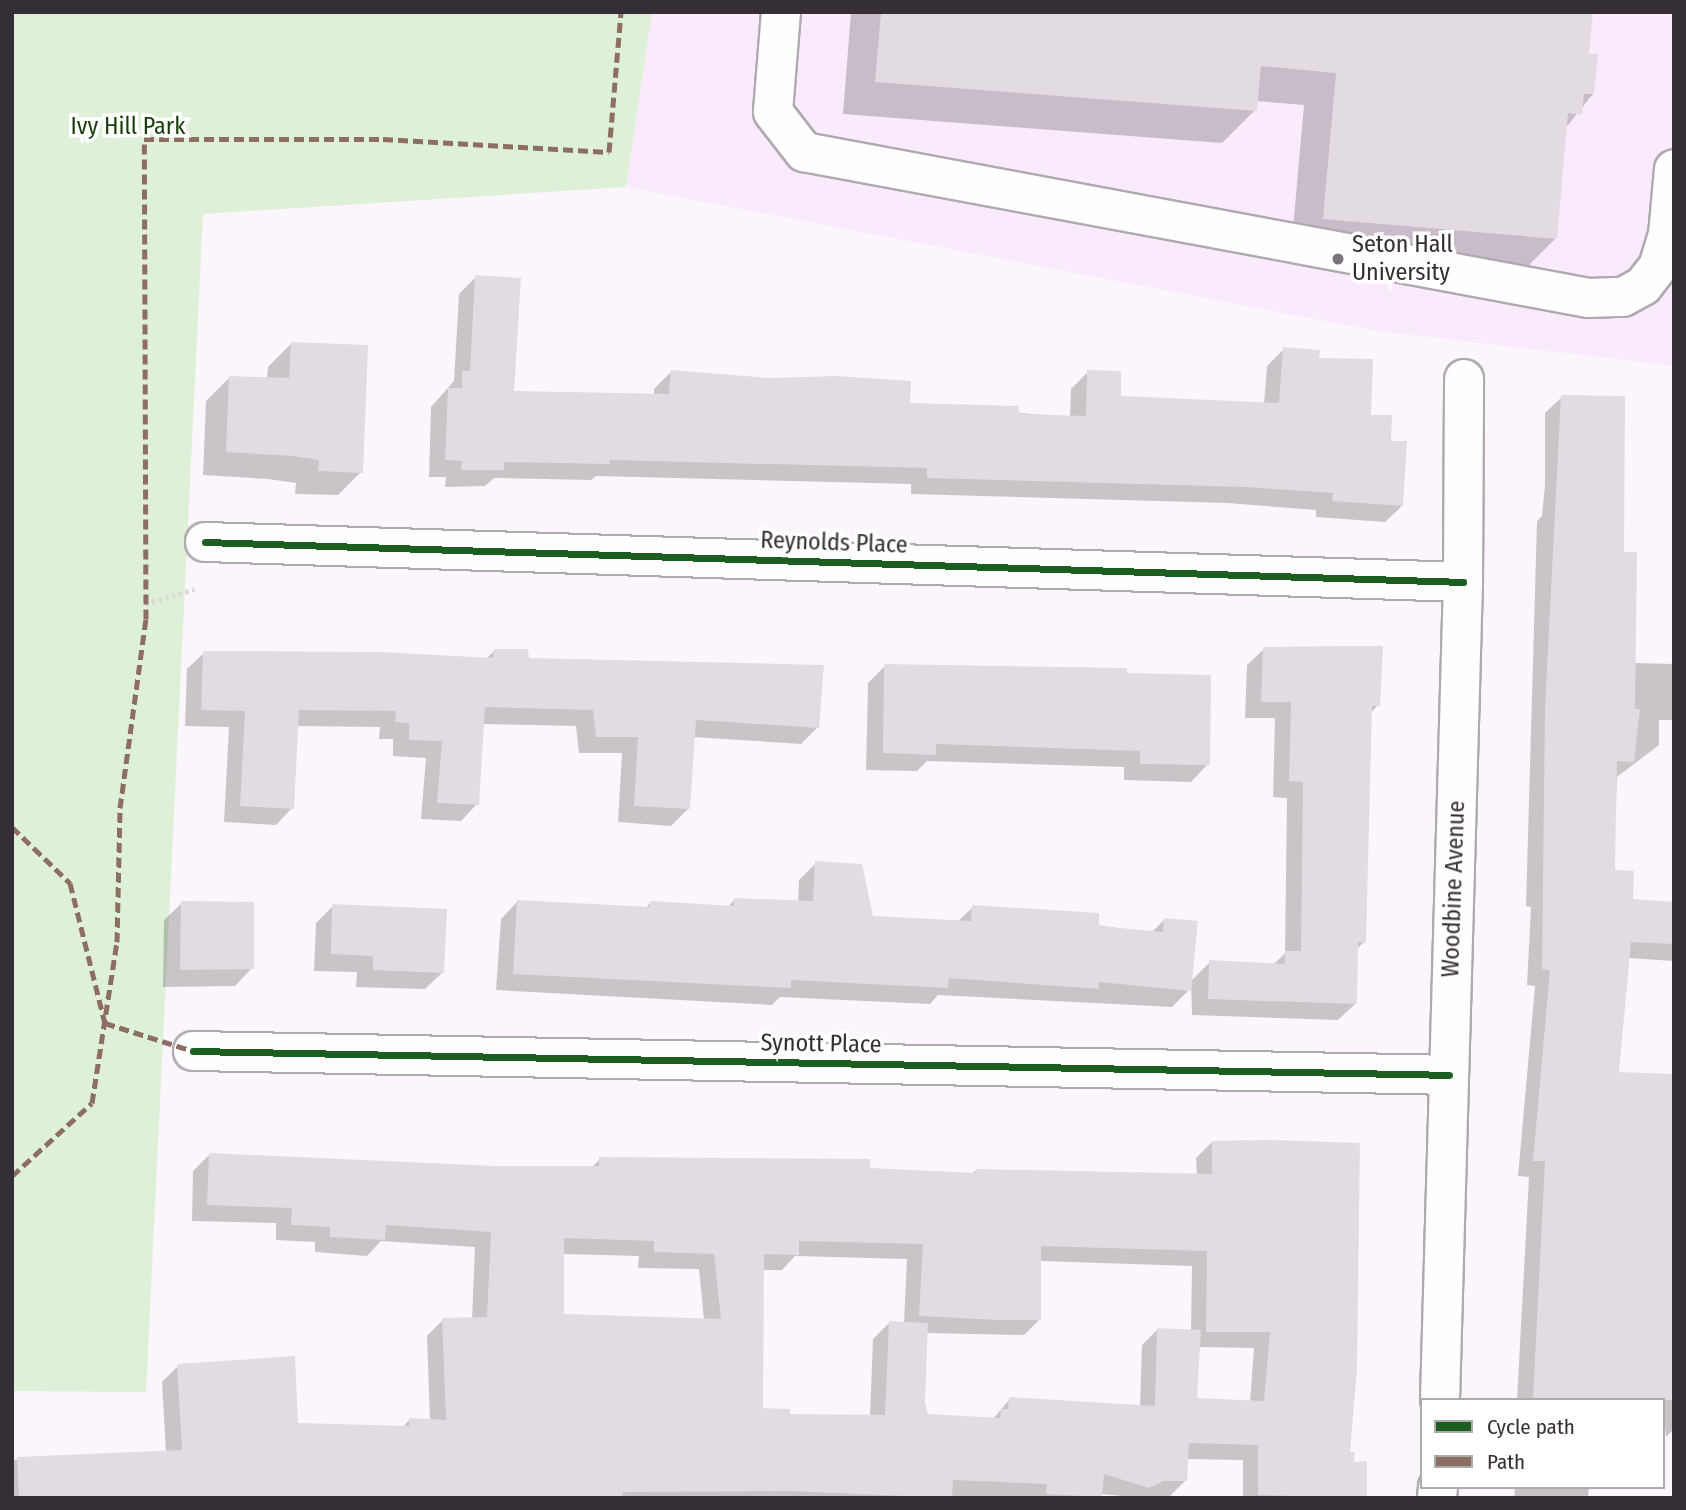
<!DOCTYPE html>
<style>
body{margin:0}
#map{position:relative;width:1686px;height:1510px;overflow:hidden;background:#fbf6fb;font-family:"Fira Sans Condensed",sans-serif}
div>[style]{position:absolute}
.built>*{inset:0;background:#faebfc}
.green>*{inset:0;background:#def0d8}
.shadow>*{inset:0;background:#0003}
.building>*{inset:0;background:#e2dce2}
.path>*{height:4.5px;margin-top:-2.25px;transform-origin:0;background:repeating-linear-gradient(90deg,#dcdadc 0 3.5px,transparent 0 7px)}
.roads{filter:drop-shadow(2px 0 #afaaaf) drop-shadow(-2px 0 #afaaaf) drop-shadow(0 2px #afaaaf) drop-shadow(0 -2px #afaaaf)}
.minor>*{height:38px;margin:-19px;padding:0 19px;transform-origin:19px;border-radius:19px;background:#fefefe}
.quiet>*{height:5px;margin-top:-2.5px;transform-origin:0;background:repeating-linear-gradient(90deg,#8d6e63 0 10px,transparent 0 15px)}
.cycleway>*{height:7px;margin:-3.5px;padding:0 3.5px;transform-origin:3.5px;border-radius:3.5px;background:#1b5e20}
.dots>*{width:19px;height:19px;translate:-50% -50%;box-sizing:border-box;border:4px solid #fff;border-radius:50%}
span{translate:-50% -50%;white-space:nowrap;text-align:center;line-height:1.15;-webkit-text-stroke:7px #fff;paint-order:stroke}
.park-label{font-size:24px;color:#183e0a}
.poi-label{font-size:24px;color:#352e35}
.left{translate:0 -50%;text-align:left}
.street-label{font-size:24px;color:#352e35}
.frame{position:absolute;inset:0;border:14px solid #352e35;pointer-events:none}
.legend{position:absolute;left:1420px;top:1398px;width:245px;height:91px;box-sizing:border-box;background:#fff;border:2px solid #aeabae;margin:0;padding:9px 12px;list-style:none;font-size:21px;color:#352e35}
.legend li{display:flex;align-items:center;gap:14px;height:35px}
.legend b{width:35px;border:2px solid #aeabae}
</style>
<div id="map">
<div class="built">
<i style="clip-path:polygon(652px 12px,1674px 12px,1674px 366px,1377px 331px,626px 187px)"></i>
</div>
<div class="green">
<i style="clip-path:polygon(12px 12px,652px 12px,626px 187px,203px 214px,146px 1392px,12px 1391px)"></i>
</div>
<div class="shadow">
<i style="clip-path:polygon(851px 12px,1591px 12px,1587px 55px,1593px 94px,1564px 130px,1555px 239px,1522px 272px,1291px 251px,1304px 105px,1256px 101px,1255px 110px,1222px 143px,843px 114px)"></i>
<i style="clip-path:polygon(476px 277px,512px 393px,654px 395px,654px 389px,671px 372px,908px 404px,1070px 417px,1071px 389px,1088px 372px,1119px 397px,1264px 404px,1267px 366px,1284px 349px,1317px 360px,1389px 442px,1402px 506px,1385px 522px,1316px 517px,1316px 510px,1227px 503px,911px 494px,911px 484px,596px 476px,591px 480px,494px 478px,485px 486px,445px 487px,446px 477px,429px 477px,431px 407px,454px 381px,459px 294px)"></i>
<i style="clip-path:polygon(291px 344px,361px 472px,338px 495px,295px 494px,296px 483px,268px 479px,203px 475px,206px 401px,230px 377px,267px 379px,268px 367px)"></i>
<i style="clip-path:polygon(1562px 397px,1622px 553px,1635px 663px,1674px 664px,1674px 720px,1659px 720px,1659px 745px,1617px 777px,1613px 871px,1631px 901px,1674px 903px,1674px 961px,1628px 958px,1617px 1074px,1674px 1075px,1674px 1429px,1666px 1437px,1663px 1400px,1517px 1400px,1529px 1177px,1518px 1176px,1535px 986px,1527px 985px,1531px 907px,1526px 906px,1537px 521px,1542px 516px,1545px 485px,1545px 413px)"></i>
<i style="clip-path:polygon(1264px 649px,1378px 705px,1370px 714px,1364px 942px,1356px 950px,1355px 1004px,1338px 1020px,1192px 1015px,1191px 981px,1210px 962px,1273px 965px,1285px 953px,1287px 798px,1273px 797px,1275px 718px,1245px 718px,1247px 665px)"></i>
<i style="clip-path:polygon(494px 651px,527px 659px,818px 727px,801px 744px,693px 737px,688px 809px,671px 826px,618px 822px,622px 753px,579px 753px,576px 726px,482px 724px,477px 804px,461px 821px,421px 819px,426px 758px,393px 756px,393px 739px,379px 739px,380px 727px,296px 726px,292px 808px,276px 825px,224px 822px,229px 727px,185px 726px,187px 669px,204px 653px,485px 660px)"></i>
<i style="clip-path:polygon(885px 666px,1125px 675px,1208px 764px,1191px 782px,1124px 780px,1124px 767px,927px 761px,917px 771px,866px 770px,868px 683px)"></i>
<i style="clip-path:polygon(816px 863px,871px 918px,957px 922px,973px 907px,1151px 933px,1165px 919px,1189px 990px,1172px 1007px,938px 995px,930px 1004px,780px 997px,772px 1005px,496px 990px,501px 919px,518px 901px,645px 909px,650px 903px,728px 907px,735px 899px,798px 902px,799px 880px)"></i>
<i style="clip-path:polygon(182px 903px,252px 968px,235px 986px,163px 987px,164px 920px)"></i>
<i style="clip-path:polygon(333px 906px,443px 972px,425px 989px,356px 987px,357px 972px,314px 971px,316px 923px)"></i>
<i style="clip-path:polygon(evenodd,1212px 1142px,1365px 1498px,1243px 1498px,1243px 1460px,1186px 1459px,1186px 1480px,1170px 1496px,1144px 1498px,1101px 1494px,1099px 1498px,12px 1498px,12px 1460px,166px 1453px,162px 1382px,178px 1366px,297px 1425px,402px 1428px,410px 1419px,430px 1421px,427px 1336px,443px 1320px,472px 1319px,475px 1247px,381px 1241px,367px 1256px,315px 1252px,315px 1242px,276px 1240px,276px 1223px,192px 1221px,193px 1171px,209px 1155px,493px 1168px,591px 1168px,600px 1159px,972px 1174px,976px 1170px,1197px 1175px,1196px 1158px,1212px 1142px,562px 1254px,639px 1256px,638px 1268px,699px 1269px,704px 1320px,562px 1316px,562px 1254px,1212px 1142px,795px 1256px,907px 1259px,904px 1324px,889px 1323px,873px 1339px,870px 1416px,788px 1416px,761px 1410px,762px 1270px,782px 1270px,795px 1256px,1212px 1142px,1040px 1261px,1192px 1266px,1191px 1331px,1158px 1329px,1142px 1345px,1140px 1406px,1010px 1399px,993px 1419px,927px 1416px,923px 1403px,926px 1333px,1024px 1335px,1040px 1319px,1040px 1261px,1212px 1142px,1198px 1347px,1254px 1348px,1250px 1402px,1195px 1400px,1198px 1347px)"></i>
<i style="clip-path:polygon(1515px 1487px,1589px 1487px,1588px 1498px,1514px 1498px)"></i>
</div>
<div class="building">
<i style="clip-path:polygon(881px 12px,1593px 12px,1589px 54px,1598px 54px,1594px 94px,1584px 94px,1582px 115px,1568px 113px,1557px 239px,1323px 219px,1336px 73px,1261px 66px,1257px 111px,875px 82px)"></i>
<i style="clip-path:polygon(475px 275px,521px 278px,514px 391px,669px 394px,671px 370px,769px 378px,837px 376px,911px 381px,910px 403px,1019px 406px,1019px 414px,1086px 416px,1087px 370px,1121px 371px,1121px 396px,1279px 403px,1283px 347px,1320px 350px,1319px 358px,1373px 359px,1371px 415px,1392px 415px,1391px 441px,1407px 441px,1403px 506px,1332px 501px,1333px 493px,1245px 487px,927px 478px,927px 468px,610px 460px,610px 464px,504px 462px,504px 470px,461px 470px,462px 461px,445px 460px,448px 388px,462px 388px,462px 371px,470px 371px)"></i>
<i style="clip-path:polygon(291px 342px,368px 345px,363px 473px,318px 471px,319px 460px,293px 456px,226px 452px,229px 376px,289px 378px)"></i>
<i style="clip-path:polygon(1561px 395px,1625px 396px,1624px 552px,1637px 552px,1635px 709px,1640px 709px,1634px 762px,1617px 761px,1615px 870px,1634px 871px,1633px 899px,1674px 902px,1674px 944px,1631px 942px,1619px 1072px,1674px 1074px,1674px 1400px,1533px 1399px,1545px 1161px,1533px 1161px,1550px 970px,1542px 969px,1545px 707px)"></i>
<i style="clip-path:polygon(1342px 646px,1383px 646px,1380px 706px,1372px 706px,1366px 943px,1358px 942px,1357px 1004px,1208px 999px,1209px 960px,1285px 964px,1285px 951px,1301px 951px,1303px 782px,1289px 781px,1291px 702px,1261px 702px,1263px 647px)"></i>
<i style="clip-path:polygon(494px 649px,528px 649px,529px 658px,824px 665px,819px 728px,696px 720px,690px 809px,634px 806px,638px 737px,596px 737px,593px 710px,485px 707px,479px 805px,437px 803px,442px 741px,409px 740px,409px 723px,395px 722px,396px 711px,299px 710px,294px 809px,240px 806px,245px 711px,201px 710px,203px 651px,380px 652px,493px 658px)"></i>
<i style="clip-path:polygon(884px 664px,1127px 668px,1127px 673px,1211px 675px,1210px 765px,1140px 764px,1140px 751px,936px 744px,936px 755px,883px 753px)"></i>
<i style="clip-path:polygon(815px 861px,862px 864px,873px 916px,971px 921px,972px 905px,1099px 913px,1099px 926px,1163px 932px,1164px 918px,1198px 921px,1191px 991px,1099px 982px,1099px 989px,949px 978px,948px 988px,791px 980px,791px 988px,513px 974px,517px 900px,650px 907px,650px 901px,734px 906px,734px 898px,813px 901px)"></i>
<i style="clip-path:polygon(181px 901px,254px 902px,254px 969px,180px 970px)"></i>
<i style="clip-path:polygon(332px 904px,447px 909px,444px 973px,373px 970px,373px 956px,331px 954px)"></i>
<i style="clip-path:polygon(evenodd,1270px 1140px,1360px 1143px,1357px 1368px,1350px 1452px,1355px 1452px,1354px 1462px,1367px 1461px,1367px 1498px,1258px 1495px,1258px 1445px,1189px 1443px,1187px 1481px,1164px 1481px,1149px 1488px,1104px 1474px,1102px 1497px,1046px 1494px,1047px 1484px,953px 1480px,952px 1498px,788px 1491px,623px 1492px,622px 1498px,19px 1498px,17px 1457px,182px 1450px,177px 1364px,295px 1356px,298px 1423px,409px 1426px,409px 1418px,446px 1420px,442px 1318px,487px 1317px,491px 1232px,386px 1225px,385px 1240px,330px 1237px,330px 1227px,291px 1225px,292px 1208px,207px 1205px,209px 1153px,493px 1166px,599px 1166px,599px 1157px,870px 1159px,870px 1168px,975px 1173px,976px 1169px,1212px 1174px,1212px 1141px,1270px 1140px,564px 1238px,654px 1241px,654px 1252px,714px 1254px,721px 1319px,564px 1314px,564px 1238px,1270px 1140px,799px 1241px,923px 1244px,919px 1316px,999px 1320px,1041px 1320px,1041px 1246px,1207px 1251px,1206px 1332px,1270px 1332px,1264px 1401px,1197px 1398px,1201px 1330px,1157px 1328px,1155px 1406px,1009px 1397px,1008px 1409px,1001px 1409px,1000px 1418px,928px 1414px,925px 1403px,928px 1323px,889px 1321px,885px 1415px,790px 1414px,790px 1409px,763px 1408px,764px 1254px,799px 1255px,799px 1241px)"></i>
</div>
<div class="path">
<i style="left:145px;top:604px;width:52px;rotate:-16.7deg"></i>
</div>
<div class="roads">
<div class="minor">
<i style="left:781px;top:12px;width:100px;rotate:94.6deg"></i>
<i style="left:773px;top:112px;width:51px;rotate:52.2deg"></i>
<i style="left:804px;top:152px;width:798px;rotate:10.54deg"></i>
<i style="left:1589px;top:298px;width:34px;rotate:-2deg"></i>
<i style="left:1623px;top:297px;width:23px;rotate:-29deg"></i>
<i style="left:1643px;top:286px;width:24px;rotate:-52deg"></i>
<i style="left:1658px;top:267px;width:34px;rotate:-73deg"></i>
<i style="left:1668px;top:235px;width:66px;rotate:-84.8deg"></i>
<i style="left:205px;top:542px;width:1259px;rotate:1.82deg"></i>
<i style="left:193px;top:1051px;width:1256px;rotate:1.09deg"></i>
<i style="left:1440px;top:1400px;width:818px;rotate:-88.39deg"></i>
<i style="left:1463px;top:582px;width:203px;rotate:-89.7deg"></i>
<i style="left:1437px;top:1498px;width:11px;rotate:-85deg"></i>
</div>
</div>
<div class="quiet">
<i style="left:12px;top:827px;width:81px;rotate:44deg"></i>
<i style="left:70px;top:883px;width:144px;rotate:76deg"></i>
<i style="left:105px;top:1023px;width:92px;rotate:17.7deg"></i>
<i style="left:12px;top:1176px;width:108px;rotate:-42.4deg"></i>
<i style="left:92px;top:1103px;width:163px;rotate:-81.2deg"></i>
<i style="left:117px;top:942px;width:134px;rotate:-88.7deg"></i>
<i style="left:120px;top:808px;width:191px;rotate:-82.2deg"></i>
<i style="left:146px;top:619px;width:480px;rotate:-90.2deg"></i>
<i style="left:144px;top:139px;width:239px"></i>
<i style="left:383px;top:139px;width:226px;rotate:3.3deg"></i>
<i style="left:609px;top:152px;width:141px;rotate:-85.1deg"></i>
</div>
<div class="cycleway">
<i style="left:205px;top:542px;width:1259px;rotate:1.82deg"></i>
<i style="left:193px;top:1051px;width:1256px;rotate:1.09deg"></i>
</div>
<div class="dots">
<i style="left:1338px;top:259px;background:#7a747a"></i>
</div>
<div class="park-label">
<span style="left:128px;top:127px">Ivy Hill Park</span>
</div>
<div class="poi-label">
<span class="left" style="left:1352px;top:259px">Seton Hall<br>University</span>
</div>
<div class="street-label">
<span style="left:834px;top:543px;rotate:2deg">Reynolds Place</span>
<span style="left:1454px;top:889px;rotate:-88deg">Woodbine Avenue</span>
<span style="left:821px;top:1044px;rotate:1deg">Synott Place</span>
</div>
<div class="frame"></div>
<ul class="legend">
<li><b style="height:9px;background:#1b5e20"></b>Cycle path</li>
<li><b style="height:9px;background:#8d6e63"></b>Path</li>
</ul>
</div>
